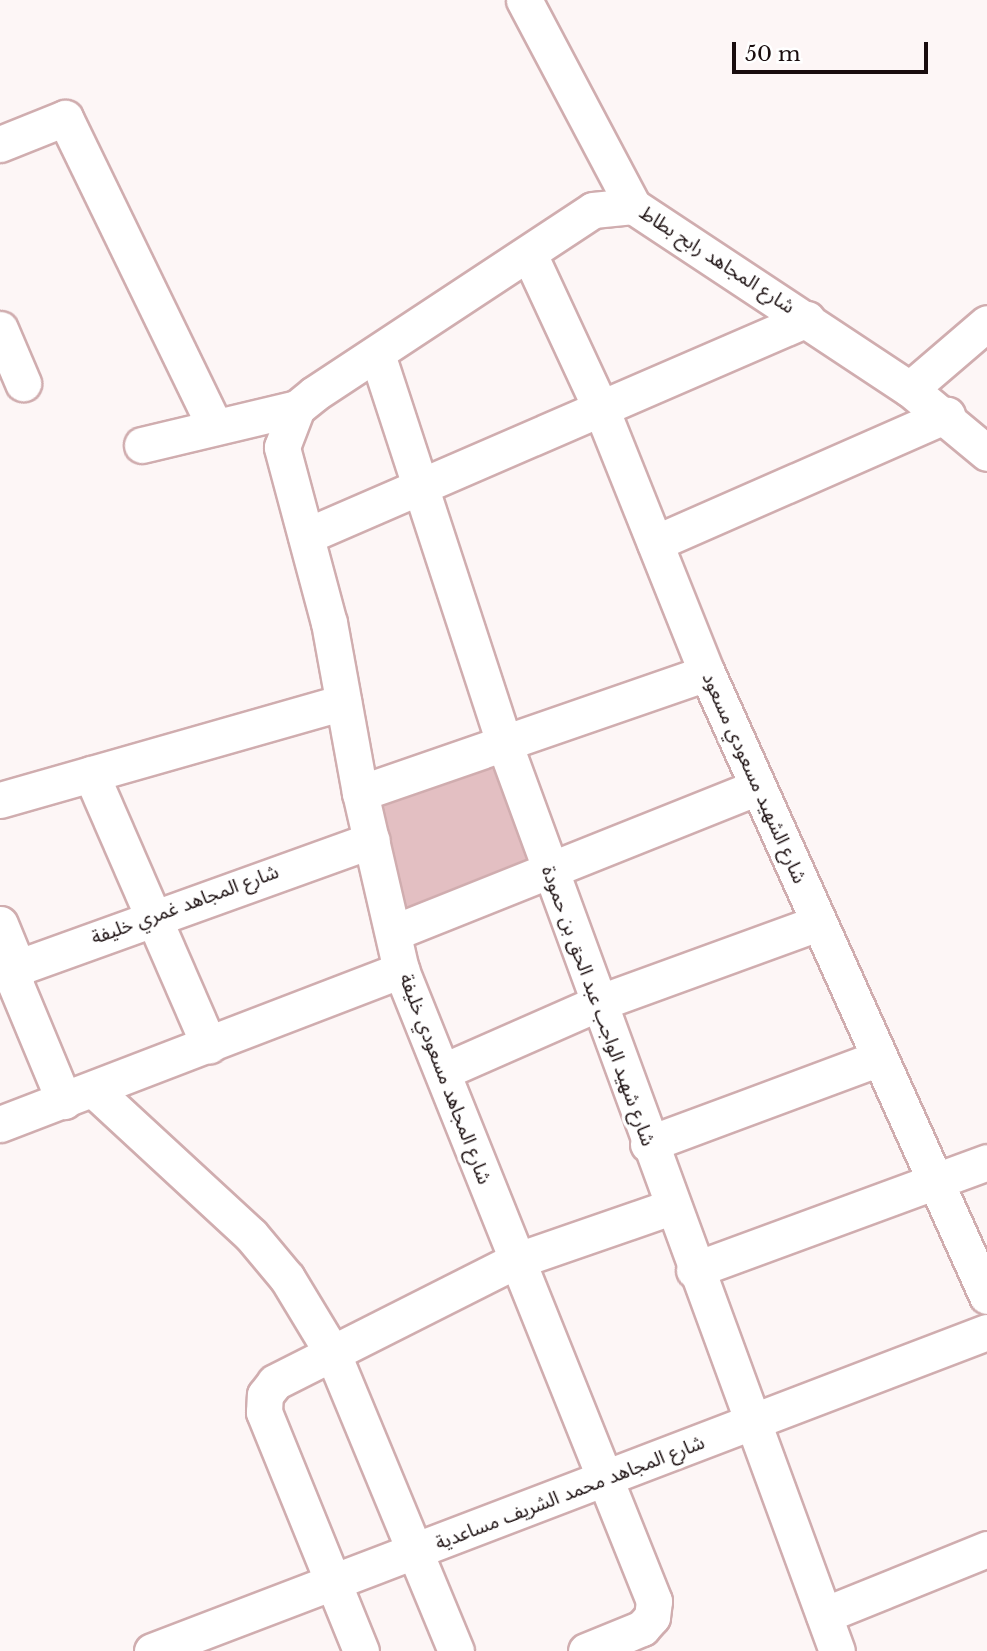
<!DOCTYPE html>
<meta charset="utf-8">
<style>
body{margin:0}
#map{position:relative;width:987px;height:1651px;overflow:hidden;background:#fdf6f6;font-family:"Libre Baskerville","Noto Sans Arabic",serif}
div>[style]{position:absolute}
.building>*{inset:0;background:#e3bfc2}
.roads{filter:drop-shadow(2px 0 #d0adaf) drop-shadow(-2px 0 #d0adaf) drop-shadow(0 2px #d0adaf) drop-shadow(0 -2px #d0adaf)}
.minor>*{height:35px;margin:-17.5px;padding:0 17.5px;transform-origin:17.5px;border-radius:17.5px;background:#fff}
span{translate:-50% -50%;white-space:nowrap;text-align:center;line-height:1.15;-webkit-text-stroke:7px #fff;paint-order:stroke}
.street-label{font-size:19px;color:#190d0e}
.scale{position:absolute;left:732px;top:42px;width:196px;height:32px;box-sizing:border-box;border:4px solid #190d0e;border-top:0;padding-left:9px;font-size:21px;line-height:24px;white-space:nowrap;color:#190d0e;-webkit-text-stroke:5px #fff;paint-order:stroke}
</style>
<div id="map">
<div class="building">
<i style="clip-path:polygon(493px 755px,533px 866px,404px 915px,370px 803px)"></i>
</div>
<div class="roads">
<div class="minor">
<i style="left:524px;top:0;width:233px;rotate:62.1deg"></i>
<i style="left:633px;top:206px;width:332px;rotate:33.5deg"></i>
<i style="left:910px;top:389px;width:100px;rotate:39.7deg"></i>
<i style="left:0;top:144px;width:70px;rotate:-21.8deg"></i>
<i style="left:65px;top:118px;width:343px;rotate:64.1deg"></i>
<i style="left:530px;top:256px;width:171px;rotate:65.1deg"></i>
<i style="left:602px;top:411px;width:282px;rotate:68.2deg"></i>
<i style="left:707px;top:673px;width:683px;rotate:65.8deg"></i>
<i style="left:0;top:329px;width:59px;rotate:66.9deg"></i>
<i style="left:377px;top:354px;width:406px;rotate:71.9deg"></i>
<i style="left:503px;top:740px;width:970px;rotate:69.87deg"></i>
<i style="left:910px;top:389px;width:101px;rotate:-40.6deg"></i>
<i style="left:142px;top:445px;width:159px;rotate:-13.4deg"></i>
<i style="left:306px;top:536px;width:546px;rotate:-23.42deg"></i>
<i style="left:655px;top:543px;width:319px;rotate:-23.7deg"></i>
<i style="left:91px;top:774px;width:296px;rotate:66.5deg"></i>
<i style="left:360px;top:793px;width:367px;rotate:-19.1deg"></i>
<i style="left:0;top:800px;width:357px;rotate:-15.9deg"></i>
<i style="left:0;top:924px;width:48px;rotate:67.8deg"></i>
<i style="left:18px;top:968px;width:15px;rotate:101deg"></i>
<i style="left:15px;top:983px;width:128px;rotate:67.4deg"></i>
<i style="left:395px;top:932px;width:390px;rotate:-21.8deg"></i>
<i style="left:0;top:974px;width:395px;rotate:-19.8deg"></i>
<i style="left:444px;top:1071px;width:168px;rotate:-23.8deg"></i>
<i style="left:598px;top:1003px;width:234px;rotate:-20deg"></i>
<i style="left:95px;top:1091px;width:212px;rotate:42.7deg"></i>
<i style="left:251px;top:1235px;width:56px;rotate:50.1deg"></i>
<i style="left:287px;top:1278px;width:89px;rotate:58.8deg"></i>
<i style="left:333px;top:1354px;width:321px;rotate:67.5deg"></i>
<i style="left:0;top:1124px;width:430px;rotate:-21deg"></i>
<i style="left:648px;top:1144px;width:246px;rotate:-20.4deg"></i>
<i style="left:694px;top:1270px;width:312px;rotate:-20.2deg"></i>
<i style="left:824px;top:1615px;width:176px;rotate:-22deg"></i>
<i style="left:152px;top:1651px;width:894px;rotate:-20.91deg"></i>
<i style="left:361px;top:1651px;width:258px;rotate:-112.1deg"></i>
<i style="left:264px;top:1412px;width:17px;rotate:-87deg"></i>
<i style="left:265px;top:1395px;width:16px;rotate:-52deg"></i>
<i style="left:275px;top:1382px;width:269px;rotate:-26.8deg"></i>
<i style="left:515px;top:1261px;width:165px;rotate:-19.1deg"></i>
<i style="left:586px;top:1651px;width:61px;rotate:-22.3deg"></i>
<i style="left:642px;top:1628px;width:15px;rotate:-48deg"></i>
<i style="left:652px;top:1617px;width:16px;rotate:-83deg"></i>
<i style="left:654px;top:1601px;width:680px;rotate:-111.85deg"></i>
<i style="left:401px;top:970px;width:182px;rotate:-103deg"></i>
<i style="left:360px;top:793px;width:173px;rotate:-100.3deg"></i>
<i style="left:329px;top:623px;width:182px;rotate:-105deg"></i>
<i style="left:282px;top:447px;width:42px;rotate:-69deg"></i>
<i style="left:297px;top:408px;width:22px;rotate:-39deg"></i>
<i style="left:314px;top:394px;width:334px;rotate:-33.4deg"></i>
<i style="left:593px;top:210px;width:40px;rotate:-5.7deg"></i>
</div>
</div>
<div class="street-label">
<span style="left:717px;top:260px;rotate:33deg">شارع المجاهد رابح بطاط</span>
<span style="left:754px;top:778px;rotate:66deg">شارع الشهيد مسعودي مسعود</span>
<span style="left:185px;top:905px;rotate:-20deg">شارع المجاهد غمري خليفة</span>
<span style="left:598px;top:1006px;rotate:70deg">شارع شهيد الواجب عبد الحق بن حمودة</span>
<span style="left:445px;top:1079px;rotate:69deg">شارع المجاهد مسعودي خليفة</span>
<span style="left:570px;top:1493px;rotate:-21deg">شارع المجاهد محمد الشريف مساعدية</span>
</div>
<div class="scale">50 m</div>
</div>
